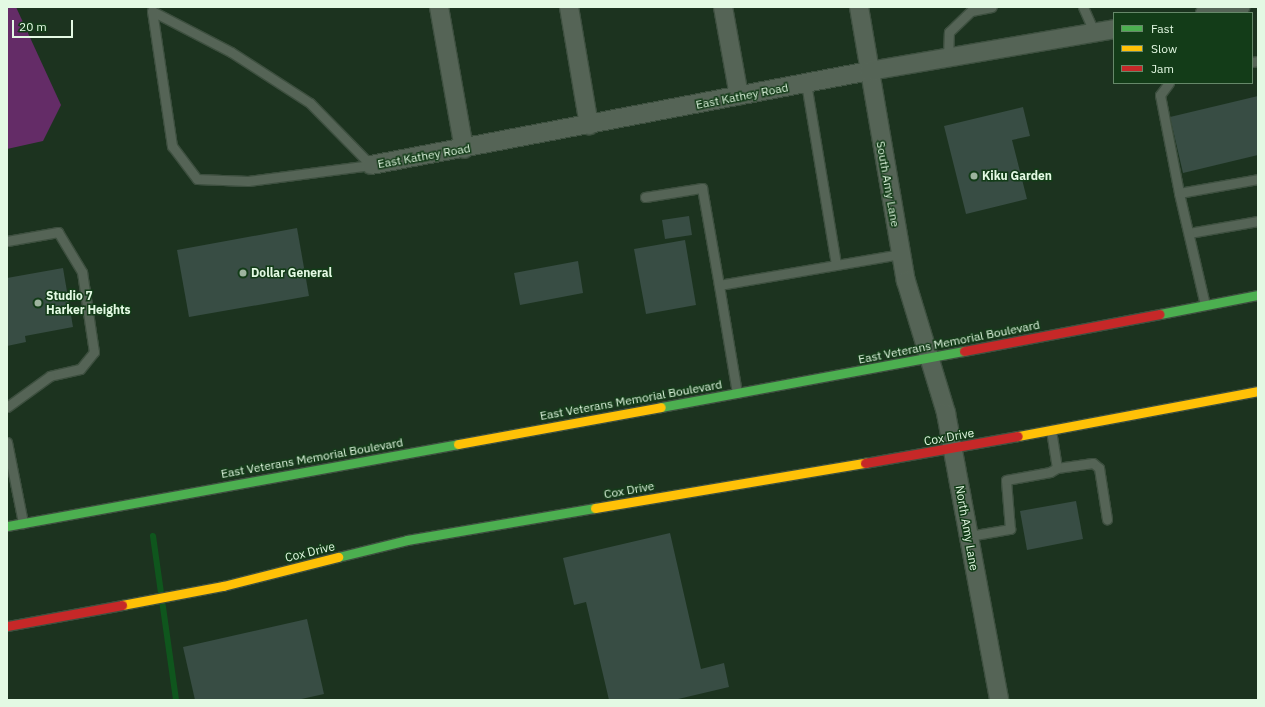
<!DOCTYPE html>
<style>
body{margin:0}
#map{position:relative;width:1265px;height:707px;overflow:hidden;background:#1c331f;font-family:"IBM Plex Sans",sans-serif}
div>[style]{position:absolute}
.green>*{inset:0;background:#642c67}
.stream>*{height:6px;margin:-3px;padding:0 3px;transform-origin:3px;border-radius:3px;background:#0f561d}
.building>*{inset:0;background:#384d44}
.roads{filter:drop-shadow(1px 0 #3d4f3f) drop-shadow(-1px 0 #3d4f3f) drop-shadow(0 1px #3d4f3f) drop-shadow(0 -1px #3d4f3f)}
.lane>*{height:9px;margin:-4.5px;padding:0 4.5px;transform-origin:4.5px;border-radius:4.5px;background:#556456}
.street>*{height:18px;margin:-9px;padding:0 9px;transform-origin:9px;border-radius:9px;background:#556456}
.fast>*{height:9px;margin:-4.5px;padding:0 4.5px;transform-origin:4.5px;border-radius:4.5px;background:#4caf50}
.slow>*{height:9px;margin:-4.5px;padding:0 4.5px;transform-origin:4.5px;border-radius:4.5px;background:#ffc107}
.jam>*{height:9px;margin:-4.5px;padding:0 4.5px;transform-origin:4.5px;border-radius:4.5px;background:#c62828}
.dots>*{width:11px;height:11px;translate:-50% -50%;box-sizing:border-box;border:2px solid #133c18;border-radius:50%}
span{translate:-50% -50%;white-space:nowrap;text-align:center;line-height:1.15;-webkit-text-stroke:3px #133c18;paint-order:stroke}
.street-label{font-size:12px;color:#e3f9e3}
.poi-label{font-size:12px;color:#e3f9e3;font-weight:700}
.left{translate:0 -50%;text-align:left}
.frame{position:absolute;inset:0;border:8px solid #e3f9e3;pointer-events:none}
.legend{position:absolute;left:1113px;top:12px;width:140px;height:72px;box-sizing:border-box;background:#133c18;border:1px solid #668869;margin:0;padding:5px 7px;list-style:none;font-size:12px;color:#e3f9e3}
.legend li{display:flex;align-items:center;gap:8px;height:20px}
.legend b{width:20px;border:1px solid #668869}
.scale{position:absolute;left:12px;top:20px;width:61px;height:18px;box-sizing:border-box;border:2px solid #e3f9e3;border-top:0;padding-left:5px;font-size:12px;line-height:14px;white-space:nowrap;color:#e3f9e3;-webkit-text-stroke:3px #133c18;paint-order:stroke}
</style>
<div id="map">
<div class="green">
<i style="clip-path:polygon(7px 7px,16px 7px,61px 105px,43px 141px,7px 149px)"></i>
</div>
<div class="stream">
<i style="left:153px;top:536px;width:166px;rotate:82deg"></i>
</div>
<div class="building">
<i style="clip-path:polygon(1258px 96px,1258px 155px,1183px 173px,1170px 117px)"></i>
<i style="clip-path:polygon(1023px 107px,1030px 136px,1012px 140px,1027px 199px,966px 214px,944px 126px)"></i>
<i style="clip-path:polygon(689px 216px,692px 235px,665px 239px,662px 220px)"></i>
<i style="clip-path:polygon(297px 228px,309px 296px,189px 317px,177px 250px)"></i>
<i style="clip-path:polygon(685px 240px,696px 305px,646px 314px,634px 249px)"></i>
<i style="clip-path:polygon(578px 261px,583px 293px,520px 305px,514px 273px)"></i>
<i style="clip-path:polygon(63px 268px,73px 327px,25px 336px,26px 342px,7px 346px,7px 278px)"></i>
<i style="clip-path:polygon(1076px 501px,1083px 539px,1027px 550px,1020px 511px)"></i>
<i style="clip-path:polygon(670px 533px,701px 669px,724px 663px,729px 687px,674px 700px,609px 700px,586px 602px,574px 605px,563px 558px)"></i>
<i style="clip-path:polygon(307px 619px,324px 694px,297px 700px,195px 700px,183px 647px)"></i>
</div>
<div class="roads">
<div class="lane">
<i style="left:1083px;top:7px;width:27px;rotate:66deg"></i>
<i style="left:152px;top:11px;width:89px;rotate:27.4deg"></i>
<i style="left:231px;top:52px;width:94px;rotate:32.8deg"></i>
<i style="left:310px;top:103px;width:87px;rotate:45.5deg"></i>
<i style="left:371px;top:165px;width:124px;rotate:172.6deg"></i>
<i style="left:248px;top:181px;width:51px;rotate:-177.8deg"></i>
<i style="left:197px;top:179px;width:41px;rotate:-127.1deg"></i>
<i style="left:172px;top:146px;width:136px;rotate:-98.4deg"></i>
<i style="left:948px;top:58px;width:26px;rotate:-88deg"></i>
<i style="left:949px;top:32px;width:30px;rotate:-44deg"></i>
<i style="left:971px;top:11px;width:21px;rotate:-11deg"></i>
<i style="left:1252px;top:62px;width:6px;rotate:-9deg"></i>
<i style="left:806px;top:83px;width:184px;rotate:80.6deg"></i>
<i style="left:1169px;top:83px;width:15px;rotate:127deg"></i>
<i style="left:1160px;top:95px;width:100px;rotate:79deg"></i>
<i style="left:645px;top:197px;width:58px;rotate:-9deg"></i>
<i style="left:702px;top:188px;width:98px;rotate:80.1deg"></i>
<i style="left:1189px;top:233px;width:70px;rotate:-9.9deg"></i>
<i style="left:7px;top:241px;width:52px;rotate:-10deg"></i>
<i style="left:58px;top:232px;width:47px;rotate:59deg"></i>
<i style="left:82px;top:272px;width:81px;rotate:81.5deg"></i>
<i style="left:94px;top:352px;width:22px;rotate:129deg"></i>
<i style="left:80px;top:369px;width:31px;rotate:167deg"></i>
<i style="left:50px;top:376px;width:53px;rotate:144.2deg"></i>
<i style="left:1205px;top:305px;width:115px;rotate:-103.1deg"></i>
<i style="left:1179px;top:193px;width:80px;rotate:-10deg"></i>
<i style="left:737px;top:393px;width:109px;rotate:-99.5deg"></i>
<i style="left:719px;top:285px;width:185px;rotate:-9.7deg"></i>
<i style="left:7px;top:442px;width:83px;rotate:78.8deg"></i>
<i style="left:1057px;top:468px;width:36px;rotate:-8deg"></i>
<i style="left:1093px;top:463px;width:8px;rotate:40deg"></i>
<i style="left:1099px;top:468px;width:52px;rotate:81.1deg"></i>
<i style="left:969px;top:536px;width:42px;rotate:-9.7deg"></i>
<i style="left:1010px;top:529px;width:49px;rotate:-94.7deg"></i>
<i style="left:1006px;top:480px;width:45px;rotate:-10.3deg"></i>
<i style="left:1050px;top:472px;width:8px;rotate:-30deg"></i>
<i style="left:1057px;top:468px;width:38px;rotate:-99deg"></i>
</div>
<div class="street">
<i style="left:439px;top:7px;width:144px;rotate:80deg"></i>
<i style="left:569px;top:7px;width:120px;rotate:80.4deg"></i>
<i style="left:723px;top:7px;width:90px;rotate:79.8deg"></i>
<i style="left:859px;top:7px;width:278px;rotate:80.3deg"></i>
<i style="left:906px;top:281px;width:138px;rotate:73.1deg"></i>
<i style="left:946px;top:413px;width:292px;rotate:79.5deg"></i>
<i style="left:1205px;top:13px;width:36px;rotate:-10deg"></i>
<i style="left:371px;top:165px;width:507px;rotate:-10.69deg"></i>
<i style="left:869px;top:71px;width:249px;rotate:-9.7deg"></i>
</div>
<div class="fast">
<i style="left:1160px;top:314px;width:100px;rotate:-11deg"></i>
<i style="left:661px;top:407px;width:308px;rotate:-10.5deg"></i>
<i style="left:7px;top:526px;width:458px;rotate:-10.3deg"></i>
<i style="left:338px;top:557px;width:71px;rotate:-13.8deg"></i>
<i style="left:407px;top:540px;width:191px;rotate:-9.7deg"></i>
</div>
<div class="slow">
<i style="left:1018px;top:436px;width:244px;rotate:-10.6deg"></i>
<i style="left:458px;top:444px;width:206px;rotate:-10.3deg"></i>
<i style="left:595px;top:508px;width:274px;rotate:-9.5deg"></i>
<i style="left:122px;top:605px;width:103px;rotate:-10.7deg"></i>
<i style="left:223px;top:586px;width:119px;rotate:-14.2deg"></i>
</div>
<div class="jam">
<i style="left:964px;top:351px;width:199px;rotate:-10.7deg"></i>
<i style="left:865px;top:463px;width:155px;rotate:-10deg"></i>
<i style="left:7px;top:626px;width:117px;rotate:-10.3deg"></i>
</div>
</div>
<div class="dots">
<i style="left:974px;top:176px;background:#9db49e"></i>
<i style="left:243px;top:273px;background:#9db49e"></i>
<i style="left:38px;top:303px;background:#9db49e"></i>
</div>
<div class="street-label">
<span style="left:742px;top:96px;rotate:-11deg">East Kathey Road</span>
<span style="left:424px;top:156px;rotate:-10deg">East Kathey Road</span>
<span style="left:888px;top:184px;rotate:80deg">South Amy Lane</span>
<span style="left:949px;top:342px;rotate:-11deg">East Veterans Memorial Boulevard</span>
<span style="left:631px;top:400px;rotate:-10deg">East Veterans Memorial Boulevard</span>
<span style="left:949px;top:437px;rotate:-10deg">Cox Drive</span>
<span style="left:312px;top:458px;rotate:-10deg">East Veterans Memorial Boulevard</span>
<span style="left:629px;top:490px;rotate:-10deg">Cox Drive</span>
<span style="left:967px;top:528px;rotate:80deg">North Amy Lane</span>
<span style="left:310px;top:552px;rotate:-14deg">Cox Drive</span>
</div>
<div class="poi-label">
<span class="left" style="left:982px;top:176px">Kiku Garden</span>
<span class="left" style="left:251px;top:273px">Dollar General</span>
<span class="left" style="left:46px;top:303px">Studio 7<br>Harker Heights</span>
</div>
<div class="frame"></div>
<ul class="legend">
<li><b style="height:5px;background:#4caf50"></b>Fast</li>
<li><b style="height:5px;background:#ffc107"></b>Slow</li>
<li><b style="height:5px;background:#c62828"></b>Jam</li>
</ul>
<div class="scale">20 m</div>
</div>
